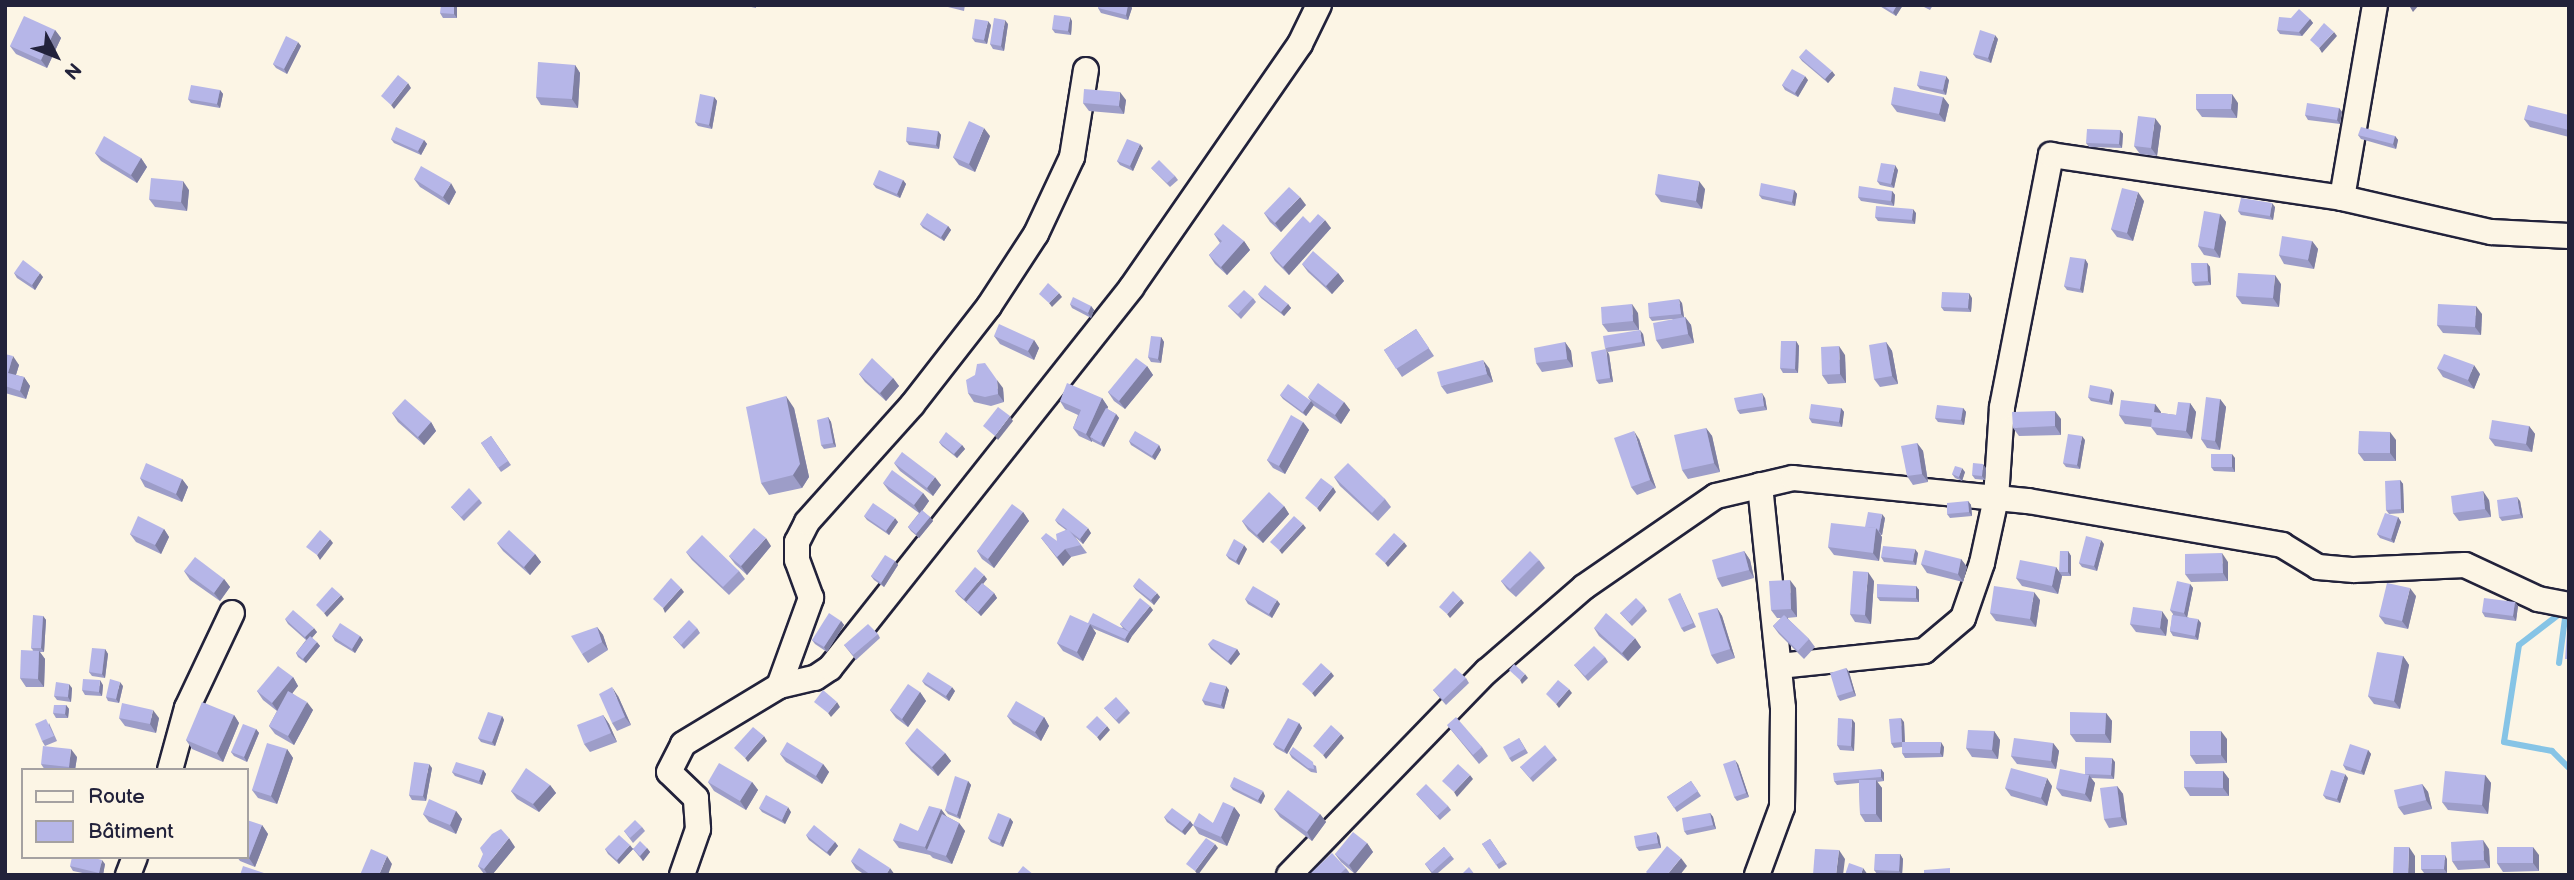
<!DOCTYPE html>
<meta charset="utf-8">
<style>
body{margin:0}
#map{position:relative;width:2574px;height:880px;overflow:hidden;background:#fcf5e5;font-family:"Balsamiq Sans",sans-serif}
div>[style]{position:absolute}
.stream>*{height:6px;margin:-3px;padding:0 3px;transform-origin:3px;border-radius:3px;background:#86c4e6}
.roads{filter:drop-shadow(2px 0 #22223b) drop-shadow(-2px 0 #22223b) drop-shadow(0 2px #22223b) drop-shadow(0 -2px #22223b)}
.street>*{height:24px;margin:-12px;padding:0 12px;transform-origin:12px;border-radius:12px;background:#fcf5e5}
.wall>*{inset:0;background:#9d9dc8}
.shaded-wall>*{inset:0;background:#7f7fa2}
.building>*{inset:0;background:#b6b6e8}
span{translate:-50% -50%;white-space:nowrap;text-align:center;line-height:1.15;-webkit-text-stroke:6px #fcf5e5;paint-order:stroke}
.frame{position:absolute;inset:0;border:7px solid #22223b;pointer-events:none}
.legend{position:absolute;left:21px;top:768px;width:228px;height:91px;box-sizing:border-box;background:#fcf5e5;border:2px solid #a5a1a1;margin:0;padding:9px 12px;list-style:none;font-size:21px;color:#22223b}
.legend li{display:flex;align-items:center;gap:14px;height:35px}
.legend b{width:35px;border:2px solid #a5a1a1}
.north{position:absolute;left:21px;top:21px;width:70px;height:70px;-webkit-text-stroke:5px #fcf5e5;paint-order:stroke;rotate:132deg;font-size:19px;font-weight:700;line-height:28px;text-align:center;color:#22223b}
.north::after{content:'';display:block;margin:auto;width:24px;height:32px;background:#22223b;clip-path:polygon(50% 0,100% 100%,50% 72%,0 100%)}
</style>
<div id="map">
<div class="stream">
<i style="left:2562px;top:612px;width:54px;rotate:142.5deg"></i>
<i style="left:2519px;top:645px;width:98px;rotate:98.8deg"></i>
<i style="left:2504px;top:742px;width:49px;rotate:10.6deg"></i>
<i style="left:2552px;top:751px;width:24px;rotate:45deg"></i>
<i style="left:2559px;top:663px;width:52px;rotate:-82.3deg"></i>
</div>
<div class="roads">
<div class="street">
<i style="left:2342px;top:198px;width:196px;rotate:-80.3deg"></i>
<i style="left:1779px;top:666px;width:146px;rotate:-5.9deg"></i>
<i style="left:1924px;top:651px;width:51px;rotate:-40.2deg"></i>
<i style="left:1963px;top:618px;width:58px;rotate:-70.9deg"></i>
<i style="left:1982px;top:563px;width:66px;rotate:-77.8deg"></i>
<i style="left:1996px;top:498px;width:91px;rotate:-86.2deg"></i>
<i style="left:2002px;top:407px;width:257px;rotate:-79deg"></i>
<i style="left:2051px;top:155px;width:294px;rotate:8.4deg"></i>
<i style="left:2342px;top:198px;width:153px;rotate:12.9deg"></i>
<i style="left:2491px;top:232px;width:78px;rotate:2.9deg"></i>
<i style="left:779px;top:686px;width:37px;rotate:-13deg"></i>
<i style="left:815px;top:678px;width:18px;rotate:-34deg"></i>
<i style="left:830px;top:668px;width:485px;rotate:-51.6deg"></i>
<i style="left:1131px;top:288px;width:297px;rotate:-55.3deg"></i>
<i style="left:1300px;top:44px;width:43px;rotate:-64deg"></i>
<i style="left:170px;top:770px;width:64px;rotate:-74.7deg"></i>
<i style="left:187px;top:708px;width:105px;rotate:-64.7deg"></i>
<i style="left:128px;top:875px;width:19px;rotate:-69deg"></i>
<i style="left:682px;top:875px;width:49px;rotate:-70.8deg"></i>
<i style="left:698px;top:829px;width:31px;rotate:-94deg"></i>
<i style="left:696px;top:798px;width:37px;rotate:-136deg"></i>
<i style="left:669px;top:772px;width:31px;rotate:-63deg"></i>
<i style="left:683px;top:744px;width:112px;rotate:-31.1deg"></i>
<i style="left:779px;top:686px;width:94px;rotate:-70deg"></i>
<i style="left:811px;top:598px;width:40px;rotate:-110.2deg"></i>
<i style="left:797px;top:560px;width:18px;rotate:-90deg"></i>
<i style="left:797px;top:542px;width:22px;rotate:-63deg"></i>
<i style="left:807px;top:522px;width:157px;rotate:-48.1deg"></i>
<i style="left:912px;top:405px;width:125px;rotate:-52.1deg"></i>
<i style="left:989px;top:306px;width:86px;rotate:-56.9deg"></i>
<i style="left:1036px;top:234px;width:85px;rotate:-64.9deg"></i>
<i style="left:1072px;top:157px;width:88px;rotate:-80.9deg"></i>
<i style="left:1289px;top:875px;width:284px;rotate:-45.9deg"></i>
<i style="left:1487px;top:671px;width:128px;rotate:-40.9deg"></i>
<i style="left:1584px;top:587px;width:160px;rotate:-34.6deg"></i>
<i style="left:1716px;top:496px;width:79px;rotate:-13.2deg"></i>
<i style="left:1793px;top:478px;width:236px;rotate:5.6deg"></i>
<i style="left:2028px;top:501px;width:258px;rotate:9.8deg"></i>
<i style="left:2282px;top:545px;width:42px;rotate:31.4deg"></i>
<i style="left:2318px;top:567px;width:36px;rotate:5deg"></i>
<i style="left:2354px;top:570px;width:111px;rotate:-2.6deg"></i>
<i style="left:2465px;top:565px;width:81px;rotate:25deg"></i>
<i style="left:2538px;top:599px;width:32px;rotate:11deg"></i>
<i style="left:1757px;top:875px;width:72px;rotate:-69.8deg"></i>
<i style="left:1782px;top:807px;width:99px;rotate:-89.4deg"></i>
<i style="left:1783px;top:708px;width:224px;rotate:-95.9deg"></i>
</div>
</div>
<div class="wall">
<i style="clip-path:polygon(457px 5px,457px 18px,443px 18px,440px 13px)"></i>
<i style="clip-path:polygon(742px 5px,756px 5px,756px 8px)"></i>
<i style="clip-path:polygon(943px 5px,965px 5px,964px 11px,944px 6px)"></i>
<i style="clip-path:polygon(1099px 5px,1130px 5px,1132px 8px,1128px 20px,1101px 13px,1098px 8px)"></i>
<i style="clip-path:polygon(1878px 5px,1903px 5px,1896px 16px)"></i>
<i style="clip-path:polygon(1920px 5px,1933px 5px,1930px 10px)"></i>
<i style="clip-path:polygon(2291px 18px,2310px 19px,2313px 23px,2302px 36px,2280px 34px,2277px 30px)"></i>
<i style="clip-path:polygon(1072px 21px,1071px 35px,1055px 33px,1052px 29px)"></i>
<i style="clip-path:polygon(1008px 24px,1004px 51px,993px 49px,990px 44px)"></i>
<i style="clip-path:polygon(991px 25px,987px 44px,975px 42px,972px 38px)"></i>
<i style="clip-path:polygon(55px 30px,61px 38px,47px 68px,16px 54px,10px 46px)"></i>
<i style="clip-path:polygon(1998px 39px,1991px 63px,1976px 58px,1973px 54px)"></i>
<i style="clip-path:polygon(301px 46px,287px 74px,276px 68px,273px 64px)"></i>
<i style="clip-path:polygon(1799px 57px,1835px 75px,1828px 83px,1802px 61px)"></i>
<i style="clip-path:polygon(575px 65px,580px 73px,578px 108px,541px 105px,536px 97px)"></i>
<i style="clip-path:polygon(1808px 80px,1798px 97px,1785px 90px,1782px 85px)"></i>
<i style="clip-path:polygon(1949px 80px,1946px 95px,1920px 89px,1917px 85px)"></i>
<i style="clip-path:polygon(220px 90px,223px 94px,220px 108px,191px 103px,188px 99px)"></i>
<i style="clip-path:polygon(714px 97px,717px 101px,712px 129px,698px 126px,695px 122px)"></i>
<i style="clip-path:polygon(1943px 97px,1949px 105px,1945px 122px,1897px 112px,1891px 104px)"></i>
<i style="clip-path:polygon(1126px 100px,1124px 114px,1089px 111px,1083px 103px)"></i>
<i style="clip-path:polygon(2238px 103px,2237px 118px,2202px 117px,2196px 109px)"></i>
<i style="clip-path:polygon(2339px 108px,2342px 112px,2340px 124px,2308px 120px,2305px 115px)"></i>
<i style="clip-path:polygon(2569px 115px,2569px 137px,2530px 127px,2524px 119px)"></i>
<i style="clip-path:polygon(2161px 126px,2157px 156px,2140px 154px,2134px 146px)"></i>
<i style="clip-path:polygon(2120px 130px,2123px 134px,2122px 148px,2089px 147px,2086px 143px)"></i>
<i style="clip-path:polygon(938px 131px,941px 135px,939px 149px,909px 145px,906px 141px)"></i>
<i style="clip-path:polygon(2358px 135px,2395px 136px,2398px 140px,2396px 149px,2361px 139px)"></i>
<i style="clip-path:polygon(990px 136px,975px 172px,959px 165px,953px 157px)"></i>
<i style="clip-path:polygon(391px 139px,424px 140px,427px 144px,421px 155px,394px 143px)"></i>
<i style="clip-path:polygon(1143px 148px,1133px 171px,1120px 165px,1117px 161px)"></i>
<i style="clip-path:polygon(95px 153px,141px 158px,147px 167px,137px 183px,101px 161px)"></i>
<i style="clip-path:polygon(1151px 168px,1175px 176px,1178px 180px,1170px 187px)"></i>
<i style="clip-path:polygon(1898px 170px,1894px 188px,1880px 185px,1877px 181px)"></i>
<i style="clip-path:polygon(414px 179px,456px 192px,449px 205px,420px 187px)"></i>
<i style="clip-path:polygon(903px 180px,906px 184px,900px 198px,876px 188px,873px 184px)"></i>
<i style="clip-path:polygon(1705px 189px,1702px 209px,1661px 202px,1655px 194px)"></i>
<i style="clip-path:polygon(189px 190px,187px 211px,155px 207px,149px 199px)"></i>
<i style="clip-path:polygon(1794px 190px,1797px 194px,1795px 206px,1762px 199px,1759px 195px)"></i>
<i style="clip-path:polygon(1892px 191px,1895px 195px,1894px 206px,1861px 201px,1858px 197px)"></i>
<i style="clip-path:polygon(2144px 201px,2133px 241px,2117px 237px,2111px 229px)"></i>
<i style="clip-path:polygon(1306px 205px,1281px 232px,1270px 222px,1264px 213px)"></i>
<i style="clip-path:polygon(2275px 207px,2273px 220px,2241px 215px,2238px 211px)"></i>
<i style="clip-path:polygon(1916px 213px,1915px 224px,1878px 221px,1875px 217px)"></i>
<i style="clip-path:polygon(2220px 214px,2226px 222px,2220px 258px,2204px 255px,2198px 246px)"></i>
<i style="clip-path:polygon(1310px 223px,1331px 228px,1289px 275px,1275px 261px,1270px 253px)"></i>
<i style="clip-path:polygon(920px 224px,948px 226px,951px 230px,944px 241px,923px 228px)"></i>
<i style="clip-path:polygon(1214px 234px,1244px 241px,1250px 250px,1227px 275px,1215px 264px,1209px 255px,1220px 243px)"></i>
<i style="clip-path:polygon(2312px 241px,2318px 249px,2314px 269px,2284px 264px,2279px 255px)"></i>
<i style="clip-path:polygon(2085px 259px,2088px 264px,2083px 293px,2067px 290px,2064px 286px)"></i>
<i style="clip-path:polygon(2207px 263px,2210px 267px,2211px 285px,2195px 286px,2192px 282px)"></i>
<i style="clip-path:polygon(1302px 264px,1338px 273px,1344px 281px,1332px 294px,1308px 272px)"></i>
<i style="clip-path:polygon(14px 273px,43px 277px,35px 290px,17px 278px)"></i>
<i style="clip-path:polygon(2281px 284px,2279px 307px,2242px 304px,2236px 296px)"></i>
<i style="clip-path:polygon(1258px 294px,1288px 304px,1291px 308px,1284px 316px,1261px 298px)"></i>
<i style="clip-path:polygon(1253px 298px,1256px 302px,1241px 319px,1228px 306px)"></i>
<i style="clip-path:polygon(1972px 298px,1971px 312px,1944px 311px,1941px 307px)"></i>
<i style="clip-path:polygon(1682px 303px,1684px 317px,1685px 317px,1691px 325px,1694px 343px,1662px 349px,1656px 340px,1673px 319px,1652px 321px,1649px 317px)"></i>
<i style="clip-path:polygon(1070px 304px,1091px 306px,1094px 310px,1091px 318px,1072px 308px)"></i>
<i style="clip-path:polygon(1638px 313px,1639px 330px,1608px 332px,1602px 324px)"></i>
<i style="clip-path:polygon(2482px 314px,2481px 335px,2443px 333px,2437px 325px)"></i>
<i style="clip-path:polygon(1416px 329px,1434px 356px,1402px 377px,1384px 350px)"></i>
<i style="clip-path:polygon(1643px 334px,1645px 346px,1608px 352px,1605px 348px)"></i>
<i style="clip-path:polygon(994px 336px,1034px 340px,1039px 348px,1034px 360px,1000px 344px)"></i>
<i style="clip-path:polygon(1161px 337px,1164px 342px,1161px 363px,1151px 362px,1148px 357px)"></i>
<i style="clip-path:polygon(1796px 341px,1799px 346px,1798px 373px,1783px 373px,1780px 368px)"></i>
<i style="clip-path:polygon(1565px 342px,1571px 351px,1573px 367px,1542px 372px,1536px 363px)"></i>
<i style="clip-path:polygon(1886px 342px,1892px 351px,1898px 384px,1880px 387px,1874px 379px)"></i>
<i style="clip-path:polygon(5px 354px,19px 365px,16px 375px,24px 377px,30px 386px,26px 399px,5px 393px)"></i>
<i style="clip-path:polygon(1609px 354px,1613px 382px,1599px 384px,1596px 380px)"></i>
<i style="clip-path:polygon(1845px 355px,1846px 383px,1828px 384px,1822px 375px)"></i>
<i style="clip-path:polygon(1147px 366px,1153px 375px,1125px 409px,1114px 401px,1108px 392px)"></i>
<i style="clip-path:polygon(1489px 368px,1493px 382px,1447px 394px,1441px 386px)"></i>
<i style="clip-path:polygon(2437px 368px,2480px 374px,2474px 389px,2443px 377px)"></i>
<i style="clip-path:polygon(859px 374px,893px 378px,899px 386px,886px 401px,865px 382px)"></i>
<i style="clip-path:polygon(1003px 388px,1004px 402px,991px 406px,974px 402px,968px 393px)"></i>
<i style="clip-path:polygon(2114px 393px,2112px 405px,2091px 401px,2088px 397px)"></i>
<i style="clip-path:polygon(1280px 395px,1311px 401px,1314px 405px,1306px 416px,1283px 399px)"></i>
<i style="clip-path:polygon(1308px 397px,1344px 402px,1350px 410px,1341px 424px,1314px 406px)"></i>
<i style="clip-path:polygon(1102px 398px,1108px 407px,1107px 409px,1116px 414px,1119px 418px,1104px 447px,1092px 441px,1092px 442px,1079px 436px,1073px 428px,1078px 415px,1065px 409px,1060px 401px)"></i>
<i style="clip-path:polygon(1765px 398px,1767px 410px,1740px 414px,1737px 410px)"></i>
<i style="clip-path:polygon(2220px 399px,2226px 407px,2220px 450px,2207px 448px,2201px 439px)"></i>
<i style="clip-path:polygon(2190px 403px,2196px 412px,2192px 439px,2157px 435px,2151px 427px,2125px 424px,2119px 415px,2155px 404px,2161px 413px,2176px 415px)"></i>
<i style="clip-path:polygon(794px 408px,809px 477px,802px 488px,769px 495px,761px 483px)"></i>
<i style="clip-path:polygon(1841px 408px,1844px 412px,1842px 427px,1812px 423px,1809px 418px)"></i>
<i style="clip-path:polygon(1963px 408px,1966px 412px,1964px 425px,1938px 422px,1935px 418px)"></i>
<i style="clip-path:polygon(392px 413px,431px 422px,436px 431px,424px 445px,398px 422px)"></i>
<i style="clip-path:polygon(828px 417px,831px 422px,836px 447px,824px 449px,821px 445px)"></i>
<i style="clip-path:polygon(2061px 419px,2061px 435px,2019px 436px,2013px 428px)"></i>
<i style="clip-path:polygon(1303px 422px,1309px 430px,1285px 474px,1273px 468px,1267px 460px)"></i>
<i style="clip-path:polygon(2529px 426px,2535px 434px,2532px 452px,2495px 446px,2489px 438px)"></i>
<i style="clip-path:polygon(1706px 428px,1712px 436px,1720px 472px,1688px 479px,1682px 470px)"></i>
<i style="clip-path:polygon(491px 436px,511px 465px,501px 472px,481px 443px)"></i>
<i style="clip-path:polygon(1639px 439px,1656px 488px,1637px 495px,1631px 487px)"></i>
<i style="clip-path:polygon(2085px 440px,2080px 469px,2066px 467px,2063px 463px)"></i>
<i style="clip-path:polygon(2396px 440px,2396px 461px,2364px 461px,2358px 453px)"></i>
<i style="clip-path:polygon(1129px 441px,1159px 445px,1161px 450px,1155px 460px,1131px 445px)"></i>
<i style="clip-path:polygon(939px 442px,962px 445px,965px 449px,957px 458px,942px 446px)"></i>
<i style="clip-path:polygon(1917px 443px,1923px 451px,1928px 482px,1913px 485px,1907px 476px)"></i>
<i style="clip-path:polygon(2235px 458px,2235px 472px,2214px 471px,2211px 467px)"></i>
<i style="clip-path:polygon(894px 463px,941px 485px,933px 496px,900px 471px)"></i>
<i style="clip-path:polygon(1986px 468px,1985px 480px,1975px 479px,1972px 475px)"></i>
<i style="clip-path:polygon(1965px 472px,1962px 481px,1955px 478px,1952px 474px)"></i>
<i style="clip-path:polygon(1334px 477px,1385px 499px,1391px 507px,1378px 521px,1340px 486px)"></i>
<i style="clip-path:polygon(140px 478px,182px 479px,188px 487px,182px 502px,145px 487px)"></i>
<i style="clip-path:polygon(2400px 480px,2403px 484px,2404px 513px,2389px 514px,2386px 510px)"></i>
<i style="clip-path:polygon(883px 483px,923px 493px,929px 501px,922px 511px,930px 517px,933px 521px,919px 538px,911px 531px,908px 527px,919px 513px,889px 491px)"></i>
<i style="clip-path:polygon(479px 499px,482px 503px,464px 521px,451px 507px)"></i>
<i style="clip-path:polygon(2489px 500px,2491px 517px,2459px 521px,2453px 513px)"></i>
<i style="clip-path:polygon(1968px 501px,1971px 505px,1972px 516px,1950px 518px,1947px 514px)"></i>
<i style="clip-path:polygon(2520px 501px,2523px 518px,2502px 521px,2499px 517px)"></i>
<i style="clip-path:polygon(1284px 506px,1289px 514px,1263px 543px,1248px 530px,1242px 521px)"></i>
<i style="clip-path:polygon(1023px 512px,1029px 521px,994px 568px,982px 559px,977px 551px)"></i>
<i style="clip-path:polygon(864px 516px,898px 522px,889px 535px,867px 520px)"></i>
<i style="clip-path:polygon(2398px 517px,2401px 522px,2394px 543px,2380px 538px,2377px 534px)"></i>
<i style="clip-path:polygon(1885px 518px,1882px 535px,1880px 535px,1882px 537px,1879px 561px,1834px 555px,1828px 547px)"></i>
<i style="clip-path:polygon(1055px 520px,1091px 533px,1083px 544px,1075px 537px,1087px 553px,1071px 557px,1063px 566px,1041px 538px,1057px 541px,1066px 530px,1058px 524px)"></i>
<i style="clip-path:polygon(164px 529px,169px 537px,161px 554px,136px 542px,130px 534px)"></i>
<i style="clip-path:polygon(497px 543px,535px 554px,541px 562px,530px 575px,503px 551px)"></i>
<i style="clip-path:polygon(2104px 544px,2097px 571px,2082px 567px,2079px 563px)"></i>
<i style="clip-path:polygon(771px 546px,747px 575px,735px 564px,729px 556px)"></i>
<i style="clip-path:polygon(1247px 549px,1239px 565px,1229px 559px,1226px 555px)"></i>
<i style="clip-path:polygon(1744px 551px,1750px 560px,1754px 578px,1722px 587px,1717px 578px)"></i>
<i style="clip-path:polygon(2068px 551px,2071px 556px,2071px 576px,2062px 576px,2058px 594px,2022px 586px,2016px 578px,2056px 567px,2059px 572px)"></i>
<i style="clip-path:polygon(686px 552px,739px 571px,745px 579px,729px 595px,692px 560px)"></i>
<i style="clip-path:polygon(1918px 553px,1916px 565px,1884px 562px,1881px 557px)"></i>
<i style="clip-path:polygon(1961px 559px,1967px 567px,1963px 582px,1927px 573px,1921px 564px)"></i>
<i style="clip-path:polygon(1539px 560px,1545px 568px,1516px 597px,1507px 589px,1501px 581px)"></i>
<i style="clip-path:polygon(895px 561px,898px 565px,884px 587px,874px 580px,871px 576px)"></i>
<i style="clip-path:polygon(2228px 562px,2228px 581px,2191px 582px,2185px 574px)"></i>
<i style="clip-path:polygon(184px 571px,224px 579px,230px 587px,220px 601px,190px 580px)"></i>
<i style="clip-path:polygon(987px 579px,983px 584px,994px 593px,997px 598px,981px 616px,958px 595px,955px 591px)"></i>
<i style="clip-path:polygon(1874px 581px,1871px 624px,1855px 622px,1850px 614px)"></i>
<i style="clip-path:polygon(2190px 584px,2193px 588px,2187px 617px,2201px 623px,2198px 640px,2173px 636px,2170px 631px,2173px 614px,2170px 610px)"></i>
<i style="clip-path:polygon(1133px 586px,1160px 597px,1154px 605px,1136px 590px)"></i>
<i style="clip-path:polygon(1916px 586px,1919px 590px,1919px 602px,1880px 601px,1877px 597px)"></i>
<i style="clip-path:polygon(1796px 588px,1797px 617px,1787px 618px,1809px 639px,1815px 647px,1804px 659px,1779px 634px,1773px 626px,1781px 618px,1777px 618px,1771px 610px)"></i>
<i style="clip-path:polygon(1680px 593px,1696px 627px,1684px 632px,1681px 628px)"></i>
<i style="clip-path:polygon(2416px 596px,2408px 629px,2385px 624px,2379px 616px)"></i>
<i style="clip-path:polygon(1245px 599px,1280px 604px,1272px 618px,1248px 604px)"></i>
<i style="clip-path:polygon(2040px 600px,2036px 627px,1996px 621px,1990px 613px)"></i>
<i style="clip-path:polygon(2515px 602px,2518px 606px,2516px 621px,2485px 617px,2482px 612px)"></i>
<i style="clip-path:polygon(1644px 606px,1647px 611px,1632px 626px,1620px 613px)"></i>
<i style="clip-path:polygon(1717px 608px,1722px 616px,1735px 658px,1717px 664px,1711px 655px)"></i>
<i style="clip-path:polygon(1153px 610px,1132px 636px,1131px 635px,1132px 636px,1128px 643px,1092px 628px,1096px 633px,1083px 661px,1063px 651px,1057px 643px,1088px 623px,1123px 628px,1120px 624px)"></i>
<i style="clip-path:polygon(43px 616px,46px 620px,44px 652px,40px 652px,45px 659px,44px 687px,26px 687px,20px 678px,33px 650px,31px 648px)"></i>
<i style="clip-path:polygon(285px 619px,317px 632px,312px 638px,320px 646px,306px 663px,298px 657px,296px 653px,306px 640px,288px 624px)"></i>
<i style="clip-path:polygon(2168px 620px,2166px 636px,2136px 632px,2130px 624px)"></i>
<i style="clip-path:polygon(841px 621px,844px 625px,827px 652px,815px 644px,812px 640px)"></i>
<i style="clip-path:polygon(597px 627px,603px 635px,608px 650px,588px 663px,582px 654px)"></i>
<i style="clip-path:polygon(697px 628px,700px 633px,684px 649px,673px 637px)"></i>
<i style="clip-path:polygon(1594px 628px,1641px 647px,1628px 661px,1599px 636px)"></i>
<i style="clip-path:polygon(878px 634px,880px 638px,856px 660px,844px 645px)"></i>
<i style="clip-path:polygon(332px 636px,360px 636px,363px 640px,355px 653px,335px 641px)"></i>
<i style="clip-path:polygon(1208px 644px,1237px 649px,1240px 654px,1231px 665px,1211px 649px)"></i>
<i style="clip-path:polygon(105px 649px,108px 654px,105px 678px,92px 676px,89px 672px)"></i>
<i style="clip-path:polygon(2403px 656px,2409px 665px,2400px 709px,2374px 704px,2368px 696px)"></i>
<i style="clip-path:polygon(1605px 657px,1608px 662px,1588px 681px,1574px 665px)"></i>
<i style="clip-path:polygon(1846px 668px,1849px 672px,1856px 696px,1840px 701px,1837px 696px)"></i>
<i style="clip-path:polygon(293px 677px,298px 686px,292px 693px,313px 710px,294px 745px,275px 734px,269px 726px,277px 711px,263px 700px,257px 691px)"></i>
<i style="clip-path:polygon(1466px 678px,1469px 683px,1446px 705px,1433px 690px)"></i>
<i style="clip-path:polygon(922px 681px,955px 691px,949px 701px,925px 685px)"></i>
<i style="clip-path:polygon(103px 685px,102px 696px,85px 695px,82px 690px)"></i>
<i style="clip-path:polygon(123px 686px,119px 703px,108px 701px,106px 697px)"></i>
<i style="clip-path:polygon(72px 688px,71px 702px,57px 700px,54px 696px)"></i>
<i style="clip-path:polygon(1229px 690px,1224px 709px,1205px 705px,1202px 700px)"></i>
<i style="clip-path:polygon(920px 692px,926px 701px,908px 727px,896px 718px,890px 710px)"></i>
<i style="clip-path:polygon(618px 696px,631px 725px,617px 731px,612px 723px)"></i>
<i style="clip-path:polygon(66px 705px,69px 709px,68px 718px,56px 718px,53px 713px)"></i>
<i style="clip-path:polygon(1104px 708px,1127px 709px,1130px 713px,1119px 724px)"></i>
<i style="clip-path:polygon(2106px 713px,2112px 721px,2111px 743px,2076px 742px,2070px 734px)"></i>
<i style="clip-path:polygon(234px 715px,239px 723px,223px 762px,192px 749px,186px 740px)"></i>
<i style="clip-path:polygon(603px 715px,609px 724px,617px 742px,590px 752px,584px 744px)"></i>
<i style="clip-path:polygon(502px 716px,504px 720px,495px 746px,481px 742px,478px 738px)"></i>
<i style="clip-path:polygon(1007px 716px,1044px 717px,1049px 726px,1041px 741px,1013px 724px)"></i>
<i style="clip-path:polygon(119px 718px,159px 718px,156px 733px,125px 726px)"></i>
<i style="clip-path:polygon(1904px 722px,1905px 742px,1944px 747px,1943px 757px,1905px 758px,1902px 753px,1902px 747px,1894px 748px,1891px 743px)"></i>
<i style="clip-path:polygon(49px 723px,57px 741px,45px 746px,42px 741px)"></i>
<i style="clip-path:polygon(1299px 723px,1302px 728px,1287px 754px,1276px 748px,1273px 744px)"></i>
<i style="clip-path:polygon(1855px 723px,1854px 751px,1840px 750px,1837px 745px)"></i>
<i style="clip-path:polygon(1447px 725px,1482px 747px,1488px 756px,1479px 764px)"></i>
<i style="clip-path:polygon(256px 729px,259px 733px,247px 762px,234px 756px,231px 752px)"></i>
<i style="clip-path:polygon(1994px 731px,2000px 740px,1998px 759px,1972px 757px,1966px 748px)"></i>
<i style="clip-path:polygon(1519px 738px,1528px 753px,1512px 762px,1509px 758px)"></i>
<i style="clip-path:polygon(2227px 739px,2227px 763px,2196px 764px,2190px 755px)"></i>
<i style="clip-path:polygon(905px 743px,945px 753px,951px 761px,938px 776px,911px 751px)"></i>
<i style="clip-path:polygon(2053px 743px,2059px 751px,2056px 769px,2017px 764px,2011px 756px)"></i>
<i style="clip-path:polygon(287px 749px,293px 758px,277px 804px,258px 798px,252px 790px)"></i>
<i style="clip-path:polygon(2368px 750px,2371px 754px,2364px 775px,2346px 770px,2343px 765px)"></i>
<i style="clip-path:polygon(1289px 753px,1316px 766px,1317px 773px,1311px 772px,1292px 758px)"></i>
<i style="clip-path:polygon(780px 754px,823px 764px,829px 772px,822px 784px,786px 762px)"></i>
<i style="clip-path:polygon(1554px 756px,1557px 760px,1533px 782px,1520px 767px)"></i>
<i style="clip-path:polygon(77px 757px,75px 770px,45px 770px,41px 764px)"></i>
<i style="clip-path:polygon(2115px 762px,2114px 779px,2091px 778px,2095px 783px,2091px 802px,2062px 796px,2056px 788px,2085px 774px)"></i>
<i style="clip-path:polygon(1738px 764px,1749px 797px,1737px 801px,1734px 797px)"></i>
<i style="clip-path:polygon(432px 768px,426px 801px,412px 800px,409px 795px)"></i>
<i style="clip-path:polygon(1881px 769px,1884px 773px,1884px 781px,1877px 782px,1882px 788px,1882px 822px,1865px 822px,1860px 814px,1859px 783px,1837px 785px,1834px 781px)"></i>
<i style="clip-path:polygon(483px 770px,486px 774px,482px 785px,455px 776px,452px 772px)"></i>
<i style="clip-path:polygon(2223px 771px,2229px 779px,2229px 796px,2190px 796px,2184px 787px)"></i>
<i style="clip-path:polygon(2485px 775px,2491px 783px,2488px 814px,2448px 810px,2442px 802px)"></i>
<i style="clip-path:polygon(2348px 778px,2340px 803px,2326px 799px,2323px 795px)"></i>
<i style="clip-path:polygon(968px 781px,971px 785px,960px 819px,948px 814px,945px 810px)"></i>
<i style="clip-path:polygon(1691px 781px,1701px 796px,1677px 812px,1667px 797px)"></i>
<i style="clip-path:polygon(708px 782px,752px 782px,758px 790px,746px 810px,714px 791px)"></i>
<i style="clip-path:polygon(2422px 784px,2428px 792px,2432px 809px,2404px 815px,2398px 807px)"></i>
<i style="clip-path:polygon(550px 785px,556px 793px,539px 812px,517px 799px,511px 791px)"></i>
<i style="clip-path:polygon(1230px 786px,1265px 796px,1261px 804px,1233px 790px)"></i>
<i style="clip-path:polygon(2052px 786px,2047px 806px,2011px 796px,2005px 788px)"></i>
<i style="clip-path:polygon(2117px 786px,2123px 794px,2127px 825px,2109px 828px,2104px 819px)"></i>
<i style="clip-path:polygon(1416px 794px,1448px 806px,1451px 810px,1440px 820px)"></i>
<i style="clip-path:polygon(1234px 807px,1240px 815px,1227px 846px,1199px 834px,1193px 825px,1213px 823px)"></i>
<i style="clip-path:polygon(759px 808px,791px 812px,785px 824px,762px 812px)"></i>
<i style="clip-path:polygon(941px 809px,946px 816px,959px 823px,965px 831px,952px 864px,933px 858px,930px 855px,899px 848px,893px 840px,918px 831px)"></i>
<i style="clip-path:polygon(1274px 809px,1320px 814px,1326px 822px,1312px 841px,1280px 817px)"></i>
<i style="clip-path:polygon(456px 811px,462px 819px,456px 834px,429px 822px,423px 814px)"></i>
<i style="clip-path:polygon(1710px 813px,1713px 817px,1716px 829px,1687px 835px,1684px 831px)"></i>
<i style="clip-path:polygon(1164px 817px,1190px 821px,1193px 825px,1185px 835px,1167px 822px)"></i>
<i style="clip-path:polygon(1010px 818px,1013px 822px,1003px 847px,991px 842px,988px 838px)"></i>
<i style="clip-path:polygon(262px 825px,268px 834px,255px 867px,240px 861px,237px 857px,247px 857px)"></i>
<i style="clip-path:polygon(642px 827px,645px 831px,633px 843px,624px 831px)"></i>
<i style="clip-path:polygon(806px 835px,835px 842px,838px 846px,830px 856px,809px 840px)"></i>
<i style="clip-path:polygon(1659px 836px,1661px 848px,1639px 851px,1636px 847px)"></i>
<i style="clip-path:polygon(1490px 839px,1507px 864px,1499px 869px,1482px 844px)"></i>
<i style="clip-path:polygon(1367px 843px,1373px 852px,1355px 874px,1341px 862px,1335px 854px)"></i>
<i style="clip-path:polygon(515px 847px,492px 875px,484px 874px,478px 866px)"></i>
<i style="clip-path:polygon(1444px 847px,1454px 859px,1438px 873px,1433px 875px,1425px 864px)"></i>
<i style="clip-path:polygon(647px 848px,650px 852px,643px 861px,633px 849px,619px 864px,608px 854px,605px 849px)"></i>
<i style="clip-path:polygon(2489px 849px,2490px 868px,2458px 870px,2452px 861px)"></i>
<i style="clip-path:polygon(1900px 854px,1903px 859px,1902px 875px,1877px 874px,1874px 870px)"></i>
<i style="clip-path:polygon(2539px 855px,2539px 871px,2503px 872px,2497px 863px)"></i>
<i style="clip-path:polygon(2447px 859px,2447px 873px,2424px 873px,2421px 869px)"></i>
<i style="clip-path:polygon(851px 861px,895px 875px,865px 875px,856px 869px)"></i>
<i style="clip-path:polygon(105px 864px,103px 875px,92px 875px,73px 871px,70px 866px)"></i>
<i style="clip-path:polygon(1346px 868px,1351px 875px,1309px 875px)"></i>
</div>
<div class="shaded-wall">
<i style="clip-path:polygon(454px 5px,457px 5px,457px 18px,454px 14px)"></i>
<i style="clip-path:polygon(1128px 5px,1130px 5px,1132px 8px,1128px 20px,1126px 15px)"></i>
<i style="clip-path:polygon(1897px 5px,1903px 5px,1896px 16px,1893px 12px)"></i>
<i style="clip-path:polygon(2412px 5px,2419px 5px,2413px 12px,2410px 7px)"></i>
<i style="clip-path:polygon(1070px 17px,1072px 21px,1071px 35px,1068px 31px)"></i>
<i style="clip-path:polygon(2310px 19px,2313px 23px,2302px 36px,2299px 32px)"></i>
<i style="clip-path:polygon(1005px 20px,1008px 24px,1004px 51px,1001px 46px)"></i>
<i style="clip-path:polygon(988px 21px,991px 25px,987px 44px,984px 40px)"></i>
<i style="clip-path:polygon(55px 30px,61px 38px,47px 68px,41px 60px)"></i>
<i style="clip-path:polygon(2334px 32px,2337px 36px,2322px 53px,2319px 48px)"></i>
<i style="clip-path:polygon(1995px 35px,1998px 39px,1991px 63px,1988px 58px)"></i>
<i style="clip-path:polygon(298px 42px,301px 46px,287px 74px,284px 69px)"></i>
<i style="clip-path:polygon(575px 65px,580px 73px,578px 108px,572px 99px)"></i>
<i style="clip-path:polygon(1832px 71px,1835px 75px,1828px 83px,1825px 79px)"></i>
<i style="clip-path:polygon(1805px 76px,1808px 80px,1798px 97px,1795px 93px)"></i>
<i style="clip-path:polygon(1946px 76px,1949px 80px,1946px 95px,1943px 90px)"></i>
<i style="clip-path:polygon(408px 83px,411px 88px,394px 109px,391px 105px)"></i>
<i style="clip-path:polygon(220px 90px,223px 94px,220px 108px,217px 104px)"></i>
<i style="clip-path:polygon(1120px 92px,1126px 100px,1124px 114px,1119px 106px)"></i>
<i style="clip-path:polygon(2232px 94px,2238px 103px,2237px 118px,2231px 109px)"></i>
<i style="clip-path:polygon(714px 97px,717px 101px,712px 129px,709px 125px)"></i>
<i style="clip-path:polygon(1943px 97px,1949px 105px,1945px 122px,1939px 114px)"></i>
<i style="clip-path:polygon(2339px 108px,2342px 112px,2340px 124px,2337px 120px)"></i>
<i style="clip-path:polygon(2155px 118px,2161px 126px,2157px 156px,2151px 148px)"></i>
<i style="clip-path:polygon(984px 128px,990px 136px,975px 172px,969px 164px)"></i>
<i style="clip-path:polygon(2120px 130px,2123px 134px,2122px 148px,2119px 144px)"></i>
<i style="clip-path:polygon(938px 131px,941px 135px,939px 149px,936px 145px)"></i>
<i style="clip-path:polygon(2395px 136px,2398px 140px,2396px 149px,2393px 144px)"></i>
<i style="clip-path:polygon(424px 140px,427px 144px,421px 155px,418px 151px)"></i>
<i style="clip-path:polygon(1140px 144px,1143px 148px,1133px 171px,1130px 166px)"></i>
<i style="clip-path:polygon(141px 158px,147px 167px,137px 183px,131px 175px)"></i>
<i style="clip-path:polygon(1895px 165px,1898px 170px,1894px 188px,1891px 184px)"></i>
<i style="clip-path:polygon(903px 180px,906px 184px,900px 198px,897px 194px)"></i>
<i style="clip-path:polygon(183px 181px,189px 190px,187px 211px,181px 202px)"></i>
<i style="clip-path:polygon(1699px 181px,1705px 189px,1702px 209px,1696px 201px)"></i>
<i style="clip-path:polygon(451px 183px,456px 192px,449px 205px,443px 197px)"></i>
<i style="clip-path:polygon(1794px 190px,1797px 194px,1795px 206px,1792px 202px)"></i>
<i style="clip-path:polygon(1892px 191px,1895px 195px,1894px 206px,1891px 201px)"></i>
<i style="clip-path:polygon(2138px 192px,2144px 201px,2133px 241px,2127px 233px)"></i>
<i style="clip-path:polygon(1300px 197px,1306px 205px,1281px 232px,1275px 223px)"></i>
<i style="clip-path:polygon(2272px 203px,2275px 207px,2273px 220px,2270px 216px)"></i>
<i style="clip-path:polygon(1913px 209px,1916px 213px,1915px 224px,1912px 220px)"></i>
<i style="clip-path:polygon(2220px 214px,2226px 222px,2220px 258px,2214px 249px)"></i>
<i style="clip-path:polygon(1325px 220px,1331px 228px,1289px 275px,1283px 267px)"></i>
<i style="clip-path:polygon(948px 226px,951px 230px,944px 241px,941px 237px)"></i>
<i style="clip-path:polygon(1244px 241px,1250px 250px,1227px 275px,1221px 267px)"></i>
<i style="clip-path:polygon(2312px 241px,2318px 249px,2314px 269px,2308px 260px)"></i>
<i style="clip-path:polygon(2085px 259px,2088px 264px,2083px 293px,2080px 289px)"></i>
<i style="clip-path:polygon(2207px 263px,2210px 267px,2211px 285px,2208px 281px)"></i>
<i style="clip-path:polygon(40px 273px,43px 277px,35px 290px,32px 285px)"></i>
<i style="clip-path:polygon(1338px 273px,1344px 281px,1332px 294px,1326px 286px)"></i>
<i style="clip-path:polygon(2275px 275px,2281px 284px,2279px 307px,2273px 298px)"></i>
<i style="clip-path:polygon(1059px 293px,1062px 297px,1052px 307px,1049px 303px)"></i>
<i style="clip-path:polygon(1969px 293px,1972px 298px,1971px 312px,1968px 308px)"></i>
<i style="clip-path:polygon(1679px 299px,1682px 303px,1684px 318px,1681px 314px)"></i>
<i style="clip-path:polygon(1288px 304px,1291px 308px,1284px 316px,1281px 312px)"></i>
<i style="clip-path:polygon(1632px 304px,1638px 313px,1639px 330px,1633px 321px)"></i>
<i style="clip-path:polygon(1091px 306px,1094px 310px,1091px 318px,1088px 313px)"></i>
<i style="clip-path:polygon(2476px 306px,2482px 314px,2481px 335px,2475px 327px)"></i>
<i style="clip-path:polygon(1685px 317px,1691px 325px,1694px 343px,1688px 334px)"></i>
<i style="clip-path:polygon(1640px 330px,1643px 334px,1645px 346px,1642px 342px)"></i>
<i style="clip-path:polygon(1161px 337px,1164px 342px,1161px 363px,1158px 359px)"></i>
<i style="clip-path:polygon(1034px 340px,1039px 348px,1034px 360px,1028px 351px)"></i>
<i style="clip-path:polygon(1796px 341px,1799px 346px,1798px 373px,1795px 369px)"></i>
<i style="clip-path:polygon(1565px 342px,1571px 351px,1573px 367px,1567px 359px)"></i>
<i style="clip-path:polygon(1886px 342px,1892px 351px,1898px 384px,1892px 376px)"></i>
<i style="clip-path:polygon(1839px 346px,1845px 355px,1846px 383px,1840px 374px)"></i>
<i style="clip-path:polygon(1606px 349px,1609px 354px,1613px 382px,1610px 378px)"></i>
<i style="clip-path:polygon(13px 356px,19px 365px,14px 381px,8px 373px)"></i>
<i style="clip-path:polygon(1483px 360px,1489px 368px,1493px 382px,1487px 374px)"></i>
<i style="clip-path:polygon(2474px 365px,2480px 374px,2474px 389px,2468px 380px)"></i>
<i style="clip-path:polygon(1147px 366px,1153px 375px,1125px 409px,1119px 401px)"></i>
<i style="clip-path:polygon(24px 377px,30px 386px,26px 399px,20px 391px)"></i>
<i style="clip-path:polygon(893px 378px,899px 386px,886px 401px,880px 393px)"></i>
<i style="clip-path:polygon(997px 380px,1003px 388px,1004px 402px,998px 394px)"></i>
<i style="clip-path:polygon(2111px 389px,2114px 393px,2112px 405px,2109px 401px)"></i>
<i style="clip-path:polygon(1762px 393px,1765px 398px,1767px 410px,1764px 406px)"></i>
<i style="clip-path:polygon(786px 396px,794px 408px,809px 477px,802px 488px,793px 475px)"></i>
<i style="clip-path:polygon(1102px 398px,1108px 407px,1093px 439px,1090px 437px,1092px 441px,1092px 442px,1086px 434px)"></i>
<i style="clip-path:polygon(2220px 399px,2226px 407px,2220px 450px,2215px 441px)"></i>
<i style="clip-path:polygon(1311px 401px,1314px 405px,1306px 416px,1303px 412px)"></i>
<i style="clip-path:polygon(1344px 402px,1350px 410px,1341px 424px,1335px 415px)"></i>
<i style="clip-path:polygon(2190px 403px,2196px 412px,2192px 439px,2186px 431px)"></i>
<i style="clip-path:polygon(2155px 404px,2161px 412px,2160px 421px,2154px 412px)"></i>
<i style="clip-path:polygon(1841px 408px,1844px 412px,1842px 427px,1839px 422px)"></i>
<i style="clip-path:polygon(1963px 408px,1966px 412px,1964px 425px,1961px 420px)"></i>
<i style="clip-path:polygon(2055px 411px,2061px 419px,2061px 435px,2055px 426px)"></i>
<i style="clip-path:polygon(1116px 414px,1119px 418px,1104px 447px,1101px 443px)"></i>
<i style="clip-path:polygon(1010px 416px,1013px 421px,998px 440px,995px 436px)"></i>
<i style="clip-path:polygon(828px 417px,831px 422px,836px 447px,833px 443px)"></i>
<i style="clip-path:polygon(431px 422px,436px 431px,424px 445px,418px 437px)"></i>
<i style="clip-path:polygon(1303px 422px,1309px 430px,1285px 474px,1279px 466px)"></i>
<i style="clip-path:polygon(2529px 426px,2535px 434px,2532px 452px,2526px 444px)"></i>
<i style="clip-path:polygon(1706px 428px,1712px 436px,1720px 472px,1714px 463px)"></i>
<i style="clip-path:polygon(1634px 431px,1639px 439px,1656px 488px,1650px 480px)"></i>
<i style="clip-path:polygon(2390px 432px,2396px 440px,2396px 461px,2390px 453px)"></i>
<i style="clip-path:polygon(2082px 436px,2085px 440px,2080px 469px,2077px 465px)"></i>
<i style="clip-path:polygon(1917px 443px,1923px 451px,1928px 482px,1922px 474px)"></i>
<i style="clip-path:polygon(962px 445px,965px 449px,957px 458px,954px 454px)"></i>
<i style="clip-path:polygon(1159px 445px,1161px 450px,1155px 460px,1152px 456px)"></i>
<i style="clip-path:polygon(2232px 454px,2235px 458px,2235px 472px,2232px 467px)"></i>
<i style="clip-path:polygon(1983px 464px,1986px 468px,1985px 480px,1982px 476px)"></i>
<i style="clip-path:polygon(1962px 468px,1965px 472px,1962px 481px,1959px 477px)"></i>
<i style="clip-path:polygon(935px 477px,941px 485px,933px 496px,927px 488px)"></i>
<i style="clip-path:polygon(182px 479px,188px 487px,182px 502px,176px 494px)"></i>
<i style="clip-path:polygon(2400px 480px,2403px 484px,2404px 513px,2401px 509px)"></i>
<i style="clip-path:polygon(1333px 487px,1336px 492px,1320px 512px,1317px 508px)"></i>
<i style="clip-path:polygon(2483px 491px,2489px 500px,2491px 517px,2485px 509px)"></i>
<i style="clip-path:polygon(923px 493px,929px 501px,920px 514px,914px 505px)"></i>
<i style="clip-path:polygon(2517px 497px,2520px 501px,2523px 518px,2520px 514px)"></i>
<i style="clip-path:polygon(1968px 501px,1971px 505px,1972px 516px,1969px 512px)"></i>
<i style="clip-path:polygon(1284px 506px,1289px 514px,1263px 543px,1257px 535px)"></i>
<i style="clip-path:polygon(1023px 512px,1029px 521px,994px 568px,988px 559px)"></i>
<i style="clip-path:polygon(1882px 514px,1885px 518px,1882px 535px,1879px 531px)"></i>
<i style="clip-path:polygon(930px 517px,933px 521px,919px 538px,916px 534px)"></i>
<i style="clip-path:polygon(2398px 517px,2401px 522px,2394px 543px,2391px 539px)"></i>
<i style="clip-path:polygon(895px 518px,898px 522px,889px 535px,886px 531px)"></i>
<i style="clip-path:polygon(1303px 524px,1306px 528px,1282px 554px,1279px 550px)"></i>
<i style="clip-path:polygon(1088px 528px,1091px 533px,1083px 544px,1080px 539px)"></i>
<i style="clip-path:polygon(1876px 528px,1882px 537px,1879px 561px,1873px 553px)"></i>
<i style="clip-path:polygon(164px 529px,169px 537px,161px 554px,155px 545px)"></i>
<i style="clip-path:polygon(766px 538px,771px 546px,747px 575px,741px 566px)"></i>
<i style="clip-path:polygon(330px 539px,333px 543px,320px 560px,317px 555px)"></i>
<i style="clip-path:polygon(2101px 540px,2104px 544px,2097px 571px,2094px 566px)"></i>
<i style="clip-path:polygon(1404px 542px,1407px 546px,1388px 567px,1385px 563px)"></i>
<i style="clip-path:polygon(1244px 545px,1247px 549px,1239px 565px,1236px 561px)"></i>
<i style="clip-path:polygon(1065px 549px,1071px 557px,1063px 566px,1057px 557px)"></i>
<i style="clip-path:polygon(1915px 549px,1918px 553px,1916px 565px,1913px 561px)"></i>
<i style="clip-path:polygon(1744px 551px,1750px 560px,1754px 578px,1749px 570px)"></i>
<i style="clip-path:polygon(2068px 551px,2071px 556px,2071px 576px,2068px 572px)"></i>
<i style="clip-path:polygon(2222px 553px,2228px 562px,2228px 581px,2223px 573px)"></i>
<i style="clip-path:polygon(535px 554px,541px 562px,530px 575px,524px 567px)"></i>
<i style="clip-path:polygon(1961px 559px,1967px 567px,1963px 582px,1958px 574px)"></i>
<i style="clip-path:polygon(895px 561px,898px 565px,884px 587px,881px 583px)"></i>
<i style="clip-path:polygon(2056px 567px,2062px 576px,2058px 594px,2052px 586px)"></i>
<i style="clip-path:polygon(1868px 572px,1874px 581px,1871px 624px,1865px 615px)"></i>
<i style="clip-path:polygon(984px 575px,987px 579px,967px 603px,964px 599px)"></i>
<i style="clip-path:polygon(224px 579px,230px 587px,220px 601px,214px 593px)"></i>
<i style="clip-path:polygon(1790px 580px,1796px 588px,1797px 617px,1791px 609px)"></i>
<i style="clip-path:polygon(2190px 584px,2193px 588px,2187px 618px,2184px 613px)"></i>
<i style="clip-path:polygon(1916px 586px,1919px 590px,1919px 602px,1916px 598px)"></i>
<i style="clip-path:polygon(681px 588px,684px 592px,665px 613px,663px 608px)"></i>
<i style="clip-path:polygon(2410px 588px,2416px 596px,2408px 629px,2402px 621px)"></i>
<i style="clip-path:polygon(2034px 592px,2040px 600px,2036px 627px,2030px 619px)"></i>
<i style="clip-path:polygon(994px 593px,997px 598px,981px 616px,978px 612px)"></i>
<i style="clip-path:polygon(1157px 593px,1160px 597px,1154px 605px,1151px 600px)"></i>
<i style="clip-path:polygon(341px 595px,344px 599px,327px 617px,324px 613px)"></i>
<i style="clip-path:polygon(1461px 599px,1464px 603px,1450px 618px,1447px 614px)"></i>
<i style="clip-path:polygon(1277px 600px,1280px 604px,1272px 618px,1269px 614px)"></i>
<i style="clip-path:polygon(2515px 602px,2518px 606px,2516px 621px,2513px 616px)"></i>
<i style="clip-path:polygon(1150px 606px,1153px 610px,1132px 636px,1129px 632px)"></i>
<i style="clip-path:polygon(1717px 608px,1722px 616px,1735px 658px,1730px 649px)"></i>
<i style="clip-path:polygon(2162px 611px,2168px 620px,2166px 636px,2160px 628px)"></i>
<i style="clip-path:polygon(43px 616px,46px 620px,44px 652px,41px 648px)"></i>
<i style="clip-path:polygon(2198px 619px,2201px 623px,2198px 640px,2195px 636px)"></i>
<i style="clip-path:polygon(841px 621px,844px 625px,827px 652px,824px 647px)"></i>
<i style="clip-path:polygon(1090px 624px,1096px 633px,1083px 661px,1077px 652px)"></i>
<i style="clip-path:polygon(597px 627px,603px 635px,608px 650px,602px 642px)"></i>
<i style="clip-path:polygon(314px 628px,317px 632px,308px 642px,305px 637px)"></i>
<i style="clip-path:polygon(1129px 632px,1132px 636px,1128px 643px,1125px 639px)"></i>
<i style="clip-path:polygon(360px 636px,363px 640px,355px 653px,352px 649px)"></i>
<i style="clip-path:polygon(1635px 638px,1641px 647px,1628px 661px,1622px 653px)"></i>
<i style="clip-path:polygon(317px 642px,320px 646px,306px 663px,303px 659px)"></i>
<i style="clip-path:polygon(105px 649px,108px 654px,105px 678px,102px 674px)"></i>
<i style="clip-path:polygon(1237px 649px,1240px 654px,1231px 665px,1228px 661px)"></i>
<i style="clip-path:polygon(39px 651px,45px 659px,44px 687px,38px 679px)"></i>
<i style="clip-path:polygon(2403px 656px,2409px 665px,2400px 709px,2394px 701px)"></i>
<i style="clip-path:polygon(1846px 668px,1849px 672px,1856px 696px,1853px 691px)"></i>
<i style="clip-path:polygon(1331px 672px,1334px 676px,1315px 697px,1312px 693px)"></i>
<i style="clip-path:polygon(1525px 674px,1528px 678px,1522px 684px,1520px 680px)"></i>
<i style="clip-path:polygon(293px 677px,298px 686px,278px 712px,272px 703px)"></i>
<i style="clip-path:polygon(100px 680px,103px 685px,102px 696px,99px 692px)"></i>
<i style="clip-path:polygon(120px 682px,123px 686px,119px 703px,116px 699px)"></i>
<i style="clip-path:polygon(69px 684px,72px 688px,71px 702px,68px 697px)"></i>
<i style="clip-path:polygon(1226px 686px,1229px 690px,1224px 709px,1221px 705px)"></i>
<i style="clip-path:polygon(612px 687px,618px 696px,631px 725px,625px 717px)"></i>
<i style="clip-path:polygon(952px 687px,955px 691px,949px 701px,946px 696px)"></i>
<i style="clip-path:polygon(1569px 689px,1572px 693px,1559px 708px,1556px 704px)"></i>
<i style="clip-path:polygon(920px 692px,926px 701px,908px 727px,902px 719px)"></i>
<i style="clip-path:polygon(307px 702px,313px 710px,294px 745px,288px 736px)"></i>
<i style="clip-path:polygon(837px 702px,840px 707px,831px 717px,828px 713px)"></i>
<i style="clip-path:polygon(66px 705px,69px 709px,68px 718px,65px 714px)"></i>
<i style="clip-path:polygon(153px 710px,159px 718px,156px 733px,150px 724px)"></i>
<i style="clip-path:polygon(2106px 713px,2112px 721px,2111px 743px,2105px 734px)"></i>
<i style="clip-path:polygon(234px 715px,239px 723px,223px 762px,217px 753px)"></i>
<i style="clip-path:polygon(603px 715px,609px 724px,617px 742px,611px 733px)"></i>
<i style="clip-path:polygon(502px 716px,504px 720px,495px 746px,492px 742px)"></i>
<i style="clip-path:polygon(1044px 717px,1049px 726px,1041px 741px,1035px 732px)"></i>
<i style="clip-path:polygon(1901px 718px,1904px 722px,1905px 747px,1902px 742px)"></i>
<i style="clip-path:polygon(1852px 719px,1855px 723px,1854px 751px,1851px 746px)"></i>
<i style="clip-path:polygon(1299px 723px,1302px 728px,1287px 754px,1284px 750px)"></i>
<i style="clip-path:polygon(1107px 726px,1110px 730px,1100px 741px,1097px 737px)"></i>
<i style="clip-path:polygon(256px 729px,259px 733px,247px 762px,244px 757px)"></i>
<i style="clip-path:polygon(1994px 731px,2000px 740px,1998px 759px,1992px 750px)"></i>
<i style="clip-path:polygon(2221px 731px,2227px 739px,2227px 763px,2221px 755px)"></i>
<i style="clip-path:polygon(1341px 734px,1344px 738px,1326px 759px,1323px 755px)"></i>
<i style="clip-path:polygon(764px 736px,767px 741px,748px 762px,745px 758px)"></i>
<i style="clip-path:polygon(1941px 742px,1944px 747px,1943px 757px,1940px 753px)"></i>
<i style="clip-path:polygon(2053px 743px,2059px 751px,2056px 769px,2051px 761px)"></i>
<i style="clip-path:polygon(71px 749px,77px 757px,75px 770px,71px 770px,69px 767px)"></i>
<i style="clip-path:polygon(287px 749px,293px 758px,277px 804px,271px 796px)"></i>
<i style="clip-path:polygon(2368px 750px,2371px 754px,2364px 775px,2361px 771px)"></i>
<i style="clip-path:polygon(945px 753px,951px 761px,938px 776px,932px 767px)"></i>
<i style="clip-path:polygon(2112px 758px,2115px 762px,2114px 779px,2111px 775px)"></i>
<i style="clip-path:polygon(1735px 760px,1738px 764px,1749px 797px,1746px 793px)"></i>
<i style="clip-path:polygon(429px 764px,432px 768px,426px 801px,423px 796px)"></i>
<i style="clip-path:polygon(823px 764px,829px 772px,822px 784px,816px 776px)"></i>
<i style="clip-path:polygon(1881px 769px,1884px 773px,1884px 781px,1881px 777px)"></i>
<i style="clip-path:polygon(483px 770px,486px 774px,482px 785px,479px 781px)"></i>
<i style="clip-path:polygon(2223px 771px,2229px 779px,2229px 796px,2223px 788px)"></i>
<i style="clip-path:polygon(2345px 774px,2348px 778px,2340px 803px,2337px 799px)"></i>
<i style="clip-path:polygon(1470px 775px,1473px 779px,1457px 797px,1454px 792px)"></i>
<i style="clip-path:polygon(2089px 775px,2095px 783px,2091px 802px,2085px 794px)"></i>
<i style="clip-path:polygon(2485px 775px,2491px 783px,2488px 814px,2482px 805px)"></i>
<i style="clip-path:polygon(2047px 778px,2052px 786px,2047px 806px,2041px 798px)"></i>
<i style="clip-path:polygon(1876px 780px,1882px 788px,1882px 822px,1876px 814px)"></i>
<i style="clip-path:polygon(968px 781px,971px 785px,960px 819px,957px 815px)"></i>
<i style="clip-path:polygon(752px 782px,758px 790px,746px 810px,740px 801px)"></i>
<i style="clip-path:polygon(2422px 784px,2428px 792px,2432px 809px,2426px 800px)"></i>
<i style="clip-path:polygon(550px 785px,556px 793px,539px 812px,533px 804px)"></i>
<i style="clip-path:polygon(2117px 786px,2123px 794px,2127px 825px,2121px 817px)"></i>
<i style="clip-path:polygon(1263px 791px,1265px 796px,1261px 804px,1258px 800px)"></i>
<i style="clip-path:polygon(788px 807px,791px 812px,785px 824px,782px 820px)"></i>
<i style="clip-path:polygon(1234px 807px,1240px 815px,1227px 846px,1221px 837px)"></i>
<i style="clip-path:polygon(941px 809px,947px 817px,927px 850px,925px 847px)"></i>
<i style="clip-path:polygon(456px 811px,462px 819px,456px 834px,450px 825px)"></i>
<i style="clip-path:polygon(1710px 813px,1713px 817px,1716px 829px,1713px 825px)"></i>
<i style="clip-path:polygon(1320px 814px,1326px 822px,1312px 841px,1307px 832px)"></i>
<i style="clip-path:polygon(1010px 818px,1013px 822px,1003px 847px,1000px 843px)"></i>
<i style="clip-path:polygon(1190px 821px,1193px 825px,1185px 835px,1182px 831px)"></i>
<i style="clip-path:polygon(959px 823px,965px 831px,952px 864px,946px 856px)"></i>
<i style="clip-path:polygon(262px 825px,268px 834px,255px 867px,249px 858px)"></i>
<i style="clip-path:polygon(1656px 832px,1659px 836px,1661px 848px,1658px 843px)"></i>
<i style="clip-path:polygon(509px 838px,515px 847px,492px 875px,488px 875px,484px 869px)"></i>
<i style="clip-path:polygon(2483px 840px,2489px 849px,2490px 868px,2484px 860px)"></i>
<i style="clip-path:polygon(835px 842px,838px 846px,830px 856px,827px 852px)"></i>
<i style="clip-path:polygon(1367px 843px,1373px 852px,1355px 874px,1349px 865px)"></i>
<i style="clip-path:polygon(1215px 844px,1218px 848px,1198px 875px,1195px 871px)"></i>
<i style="clip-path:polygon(630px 845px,633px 849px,619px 864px,617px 860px)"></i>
<i style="clip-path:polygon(2409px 847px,2415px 856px,2415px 875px,2408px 875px)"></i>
<i style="clip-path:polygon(2533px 847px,2539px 855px,2539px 871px,2533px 863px)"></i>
<i style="clip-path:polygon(647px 848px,650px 852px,643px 861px,640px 856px)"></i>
<i style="clip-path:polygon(1839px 850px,1845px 859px,1843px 875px,1836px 875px)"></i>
<i style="clip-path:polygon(1900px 854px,1903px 859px,1902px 875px,1899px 871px)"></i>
<i style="clip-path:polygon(2445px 855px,2447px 859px,2447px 873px,2444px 869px)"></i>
<i style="clip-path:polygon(387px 856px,392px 864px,388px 875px,379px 875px)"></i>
<i style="clip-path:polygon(1681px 858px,1687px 866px,1680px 875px,1667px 875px)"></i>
<i style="clip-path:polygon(102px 860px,105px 864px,103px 875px,100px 875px,99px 873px)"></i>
<i style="clip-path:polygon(890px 868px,895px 875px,886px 875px)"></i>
<i style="clip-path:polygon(1863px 868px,1868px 875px,1861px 875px)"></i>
</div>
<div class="building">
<i style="clip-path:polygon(441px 5px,454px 5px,454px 14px,440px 13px)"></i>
<i style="clip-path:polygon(1099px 5px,1128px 5px,1126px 15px,1098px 8px)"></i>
<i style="clip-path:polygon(1882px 5px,1897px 5px,1893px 12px)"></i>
<i style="clip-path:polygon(2299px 9px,2310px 19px,2299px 32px,2277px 30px,2279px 17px,2291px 18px)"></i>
<i style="clip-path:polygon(1054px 15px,1070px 17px,1068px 31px,1052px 29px)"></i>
<i style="clip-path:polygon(24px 16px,55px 30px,41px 60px,10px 46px)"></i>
<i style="clip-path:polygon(994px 18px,1005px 20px,1001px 46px,990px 44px)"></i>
<i style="clip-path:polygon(975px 19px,988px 21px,984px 40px,972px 38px)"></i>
<i style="clip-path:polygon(2324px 23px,2334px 32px,2319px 48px,2310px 40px)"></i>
<i style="clip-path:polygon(1980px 30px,1995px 35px,1988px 58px,1973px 54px)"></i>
<i style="clip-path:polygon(286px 36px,298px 42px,284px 69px,273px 64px)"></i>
<i style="clip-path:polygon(1806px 49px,1832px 71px,1825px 79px,1799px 57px)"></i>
<i style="clip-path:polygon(538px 62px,575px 65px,572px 99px,536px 97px)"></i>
<i style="clip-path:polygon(1792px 69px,1805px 76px,1795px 93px,1782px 85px)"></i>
<i style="clip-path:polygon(1920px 71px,1946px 76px,1943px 90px,1917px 85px)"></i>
<i style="clip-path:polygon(398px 75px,408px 83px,391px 105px,381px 96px)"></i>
<i style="clip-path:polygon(191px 85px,220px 90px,217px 104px,188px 99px)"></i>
<i style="clip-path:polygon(1894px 87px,1943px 97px,1939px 114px,1891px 104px)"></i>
<i style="clip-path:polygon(1084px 89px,1120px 92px,1119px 106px,1083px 103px)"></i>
<i style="clip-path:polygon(700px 94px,714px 97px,709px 125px,695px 122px)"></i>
<i style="clip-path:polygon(2196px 94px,2232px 94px,2231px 109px,2196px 109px)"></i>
<i style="clip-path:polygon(2307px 103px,2339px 108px,2337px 120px,2305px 115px)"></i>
<i style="clip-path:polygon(2528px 105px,2569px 115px,2569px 130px,2524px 119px)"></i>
<i style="clip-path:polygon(2138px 116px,2155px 118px,2151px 148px,2134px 146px)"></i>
<i style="clip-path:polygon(969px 121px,984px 128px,969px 164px,953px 157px)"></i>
<i style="clip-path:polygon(396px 127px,424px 140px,418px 151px,391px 139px)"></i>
<i style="clip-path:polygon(907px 127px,938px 131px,936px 145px,906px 141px)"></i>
<i style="clip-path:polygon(2361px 127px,2395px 136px,2393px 144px,2358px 135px)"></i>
<i style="clip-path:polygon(2087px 129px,2120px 130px,2119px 144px,2086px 143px)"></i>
<i style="clip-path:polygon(104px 136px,141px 158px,131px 175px,95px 153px)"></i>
<i style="clip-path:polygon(1127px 139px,1140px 144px,1130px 166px,1117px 161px)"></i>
<i style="clip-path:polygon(1159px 160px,1175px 176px,1167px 183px,1151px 168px)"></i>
<i style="clip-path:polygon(1881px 163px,1895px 165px,1891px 184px,1877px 181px)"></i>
<i style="clip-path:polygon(421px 166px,451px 183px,443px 197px,414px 179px)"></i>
<i style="clip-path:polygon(879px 170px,903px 180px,897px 194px,873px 184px)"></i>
<i style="clip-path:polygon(1658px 174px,1699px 181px,1696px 201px,1655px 194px)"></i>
<i style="clip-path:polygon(151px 178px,183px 181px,181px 202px,149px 199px)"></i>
<i style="clip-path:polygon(1761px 183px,1794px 190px,1792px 202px,1759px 195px)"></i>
<i style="clip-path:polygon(1859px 186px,1892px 191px,1891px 201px,1858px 197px)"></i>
<i style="clip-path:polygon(1289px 187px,1300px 197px,1275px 223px,1264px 213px)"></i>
<i style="clip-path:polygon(2122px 188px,2138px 192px,2127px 233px,2111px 229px)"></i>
<i style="clip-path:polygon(2241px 198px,2272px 203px,2270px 216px,2238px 211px)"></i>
<i style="clip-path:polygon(1876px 206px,1913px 209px,1912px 220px,1875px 217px)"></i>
<i style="clip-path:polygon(2204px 211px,2220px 214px,2214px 249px,2198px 246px)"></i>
<i style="clip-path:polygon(927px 213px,948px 226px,941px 237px,920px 224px)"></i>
<i style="clip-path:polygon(1318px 214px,1325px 220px,1283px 267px,1270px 253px,1303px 216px,1310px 223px)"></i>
<i style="clip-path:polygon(1223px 224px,1244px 241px,1221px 267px,1209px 255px,1222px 241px,1214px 234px)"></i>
<i style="clip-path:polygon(2282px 236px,2312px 241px,2308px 260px,2279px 255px)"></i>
<i style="clip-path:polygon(1313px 251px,1338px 273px,1326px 286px,1302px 264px)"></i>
<i style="clip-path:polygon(2070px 257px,2085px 259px,2080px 289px,2064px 286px)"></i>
<i style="clip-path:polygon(23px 260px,40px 273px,32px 285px,14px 273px)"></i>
<i style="clip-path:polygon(2191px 263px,2207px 263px,2208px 281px,2192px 282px)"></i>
<i style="clip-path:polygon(2238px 273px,2275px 275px,2273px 298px,2236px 296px)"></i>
<i style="clip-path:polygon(1048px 283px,1059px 293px,1049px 303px,1039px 294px)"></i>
<i style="clip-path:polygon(1265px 285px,1288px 304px,1281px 312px,1258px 294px)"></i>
<i style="clip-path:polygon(1244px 290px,1253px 298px,1238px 314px,1228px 306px)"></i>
<i style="clip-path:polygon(1942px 292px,1969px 293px,1968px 308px,1941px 307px)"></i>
<i style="clip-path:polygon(1073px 297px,1091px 306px,1088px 313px,1070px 304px)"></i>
<i style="clip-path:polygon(1679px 299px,1681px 314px,1649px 317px,1648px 303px)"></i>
<i style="clip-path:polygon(1632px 304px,1633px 321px,1602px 324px,1601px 307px)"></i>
<i style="clip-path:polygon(2438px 304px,2476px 306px,2475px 327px,2437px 325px)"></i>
<i style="clip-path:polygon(1685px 317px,1688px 334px,1656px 340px,1653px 323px)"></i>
<i style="clip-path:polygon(999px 324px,1034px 340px,1028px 351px,994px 336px)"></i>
<i style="clip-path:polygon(1416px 329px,1429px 348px,1396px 369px,1384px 350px)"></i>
<i style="clip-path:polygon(1640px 330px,1642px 342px,1605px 348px,1603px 336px)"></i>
<i style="clip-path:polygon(1151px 336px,1161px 337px,1158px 359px,1148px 357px)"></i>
<i style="clip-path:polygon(1781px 341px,1796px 341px,1795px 369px,1780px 368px)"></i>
<i style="clip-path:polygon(1565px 342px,1567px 359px,1536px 363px,1534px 348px)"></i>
<i style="clip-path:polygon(1886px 342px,1892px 376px,1874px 379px,1869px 345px)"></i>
<i style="clip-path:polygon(1839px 346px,1840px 374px,1822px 375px,1821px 347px)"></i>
<i style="clip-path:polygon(1606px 349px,1610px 378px,1596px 380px,1591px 352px)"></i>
<i style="clip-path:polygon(5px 354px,13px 356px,8px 373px,24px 377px,20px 391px,5px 386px)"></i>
<i style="clip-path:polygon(2444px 354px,2474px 365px,2468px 380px,2437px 368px)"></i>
<i style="clip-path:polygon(872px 358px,893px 378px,880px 393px,859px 374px)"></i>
<i style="clip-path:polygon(1136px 358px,1147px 366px,1119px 401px,1108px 392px)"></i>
<i style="clip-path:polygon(1483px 360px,1487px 374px,1441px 386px,1437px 372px)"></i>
<i style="clip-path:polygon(985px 363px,997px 380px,998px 394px,985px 397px,968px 393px,966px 380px,975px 375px,977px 364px)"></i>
<i style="clip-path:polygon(1067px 383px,1102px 398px,1086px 434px,1073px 428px,1081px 410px,1060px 401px)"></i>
<i style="clip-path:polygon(1318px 383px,1344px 402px,1335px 415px,1308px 397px)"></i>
<i style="clip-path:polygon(1288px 384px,1311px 401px,1303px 412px,1280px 395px)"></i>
<i style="clip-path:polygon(2090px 385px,2111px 389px,2109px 401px,2088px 397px)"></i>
<i style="clip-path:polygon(1762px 393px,1764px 406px,1737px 410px,1734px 398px)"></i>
<i style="clip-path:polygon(786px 396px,800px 464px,793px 475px,761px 483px,746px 407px)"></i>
<i style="clip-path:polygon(2206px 397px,2220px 399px,2215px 441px,2201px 439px)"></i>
<i style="clip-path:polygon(405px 399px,431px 422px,418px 437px,392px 413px)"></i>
<i style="clip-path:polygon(2121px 400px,2155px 404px,2154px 412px,2176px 415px,2178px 402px,2190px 403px,2186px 431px,2151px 427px,2152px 419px,2119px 415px)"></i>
<i style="clip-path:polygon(1811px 404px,1841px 408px,1839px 422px,1809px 418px)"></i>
<i style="clip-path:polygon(1937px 405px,1963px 408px,1961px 420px,1935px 418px)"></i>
<i style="clip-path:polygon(998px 407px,1010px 416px,995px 436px,983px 426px)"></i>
<i style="clip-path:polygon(1106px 408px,1116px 414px,1101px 443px,1090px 437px)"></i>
<i style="clip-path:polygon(2055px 411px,2055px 426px,2013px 428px,2012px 412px)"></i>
<i style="clip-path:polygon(1291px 415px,1303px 422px,1279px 466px,1267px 460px)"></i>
<i style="clip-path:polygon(828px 417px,833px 443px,821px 445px,817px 420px)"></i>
<i style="clip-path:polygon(2492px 420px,2529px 426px,2526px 444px,2489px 438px)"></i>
<i style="clip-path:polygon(1706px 428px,1714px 463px,1682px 470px,1674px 435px)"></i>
<i style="clip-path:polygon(1135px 431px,1159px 445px,1152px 456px,1129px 441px)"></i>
<i style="clip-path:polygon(1634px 431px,1650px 480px,1631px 487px,1614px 438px)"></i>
<i style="clip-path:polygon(2359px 431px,2390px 432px,2390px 453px,2358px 453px)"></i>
<i style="clip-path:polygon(946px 432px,962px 445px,954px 454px,939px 442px)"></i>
<i style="clip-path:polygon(2068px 434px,2082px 436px,2077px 465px,2063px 463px)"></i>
<i style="clip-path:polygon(491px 436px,508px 461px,498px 468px,481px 443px)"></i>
<i style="clip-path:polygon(1917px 443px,1922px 474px,1907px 476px,1901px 446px)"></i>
<i style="clip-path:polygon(902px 452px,935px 477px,927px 488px,894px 463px)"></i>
<i style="clip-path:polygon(2211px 454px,2232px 454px,2232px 467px,2211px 467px)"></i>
<i style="clip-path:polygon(146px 463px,182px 479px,176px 494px,140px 478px)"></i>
<i style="clip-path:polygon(1348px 463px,1385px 499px,1372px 513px,1334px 477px)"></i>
<i style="clip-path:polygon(1973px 463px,1983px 464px,1982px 476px,1972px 475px)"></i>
<i style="clip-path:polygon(1955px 466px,1962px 468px,1959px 477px,1952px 474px)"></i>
<i style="clip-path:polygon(892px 470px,923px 493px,914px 505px,883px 483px)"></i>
<i style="clip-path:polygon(1321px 478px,1333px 487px,1317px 508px,1305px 498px)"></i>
<i style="clip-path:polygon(2400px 480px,2401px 509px,2386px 510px,2385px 481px)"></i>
<i style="clip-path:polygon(469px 488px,479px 499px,461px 517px,451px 507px)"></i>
<i style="clip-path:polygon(2483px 491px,2485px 509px,2453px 513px,2451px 496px)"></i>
<i style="clip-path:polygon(1269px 492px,1284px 506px,1257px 535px,1242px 521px)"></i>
<i style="clip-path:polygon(2517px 497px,2520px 514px,2499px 517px,2497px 500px)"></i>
<i style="clip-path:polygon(1968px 501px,1969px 512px,1947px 514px,1947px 503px)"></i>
<i style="clip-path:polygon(873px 503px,895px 518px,886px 531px,864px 516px)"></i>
<i style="clip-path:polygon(1012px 504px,1023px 512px,988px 559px,977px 551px)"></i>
<i style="clip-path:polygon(1063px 508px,1088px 528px,1080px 539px,1055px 520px)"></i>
<i style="clip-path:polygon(922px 510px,930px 517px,916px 534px,908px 527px)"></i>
<i style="clip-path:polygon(1868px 512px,1882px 514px,1879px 531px,1876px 528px,1865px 527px)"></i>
<i style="clip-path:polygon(2385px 513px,2398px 517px,2391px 539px,2377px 534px)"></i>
<i style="clip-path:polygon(138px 516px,164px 529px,155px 545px,130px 534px)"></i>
<i style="clip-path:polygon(1294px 516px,1303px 524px,1279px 550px,1270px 542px)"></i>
<i style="clip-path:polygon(1831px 523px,1876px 528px,1873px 553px,1828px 547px)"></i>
<i style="clip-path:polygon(754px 528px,766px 538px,741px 566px,729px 556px)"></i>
<i style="clip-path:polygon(1068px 529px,1081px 545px,1065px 549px,1057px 557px,1041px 538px,1046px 533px,1057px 541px,1056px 534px)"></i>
<i style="clip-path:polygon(320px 530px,330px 539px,317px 555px,306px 547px)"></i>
<i style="clip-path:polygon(509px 530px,535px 554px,524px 567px,497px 543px)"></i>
<i style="clip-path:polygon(1394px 533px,1404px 542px,1385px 563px,1375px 554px)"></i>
<i style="clip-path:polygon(702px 535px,739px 571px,723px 587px,686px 552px)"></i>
<i style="clip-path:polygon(2086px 536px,2101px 540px,2094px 566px,2079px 563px)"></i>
<i style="clip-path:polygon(1234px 539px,1244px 545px,1236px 561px,1226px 555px)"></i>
<i style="clip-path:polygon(1883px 546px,1915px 549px,1913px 561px,1881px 557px)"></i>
<i style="clip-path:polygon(1925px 550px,1961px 559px,1958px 574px,1921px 564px)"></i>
<i style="clip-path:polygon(1530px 551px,1539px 560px,1510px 589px,1501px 581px)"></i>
<i style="clip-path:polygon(1744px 551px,1749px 570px,1717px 578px,1712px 560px)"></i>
<i style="clip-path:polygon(2060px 551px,2068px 551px,2068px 572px,2059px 572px)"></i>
<i style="clip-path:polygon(2222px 553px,2223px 573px,2185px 574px,2185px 554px)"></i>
<i style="clip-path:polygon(885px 555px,895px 561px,881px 583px,871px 576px)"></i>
<i style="clip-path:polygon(195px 557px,224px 579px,214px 593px,184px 571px)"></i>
<i style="clip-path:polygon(2020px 560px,2056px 567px,2052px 586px,2016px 578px)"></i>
<i style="clip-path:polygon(975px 567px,984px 575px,964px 599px,955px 591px)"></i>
<i style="clip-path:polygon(1853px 571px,1868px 572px,1865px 615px,1850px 614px)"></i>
<i style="clip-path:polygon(671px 578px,681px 588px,663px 608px,653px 599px)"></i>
<i style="clip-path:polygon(1139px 578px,1157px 593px,1151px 600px,1133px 586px)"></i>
<i style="clip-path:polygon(1790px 580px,1791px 609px,1771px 610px,1769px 581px)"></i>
<i style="clip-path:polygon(2177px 581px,2190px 584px,2184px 613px,2170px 610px)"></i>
<i style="clip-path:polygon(982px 583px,994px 593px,978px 612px,966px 602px)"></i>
<i style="clip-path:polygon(2387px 583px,2410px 588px,2402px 621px,2379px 616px)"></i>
<i style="clip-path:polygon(1877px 584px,1916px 586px,1916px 598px,1877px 597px)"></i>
<i style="clip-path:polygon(1253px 586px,1277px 600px,1269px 614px,1245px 599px)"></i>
<i style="clip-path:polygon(1994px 586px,2034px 592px,2030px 619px,1990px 613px)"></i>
<i style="clip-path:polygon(332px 587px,341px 595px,324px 613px,316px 605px)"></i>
<i style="clip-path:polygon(1453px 591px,1461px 599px,1447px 614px,1439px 607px)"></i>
<i style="clip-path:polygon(1680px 593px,1693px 623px,1681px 628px,1668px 599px)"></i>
<i style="clip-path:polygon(1140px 598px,1150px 606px,1129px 632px,1120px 624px)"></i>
<i style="clip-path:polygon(1636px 598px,1644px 606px,1629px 622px,1620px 613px)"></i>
<i style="clip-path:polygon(2484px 598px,2515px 602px,2513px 616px,2482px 612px)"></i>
<i style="clip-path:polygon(2133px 607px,2162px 611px,2160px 628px,2130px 624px)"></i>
<i style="clip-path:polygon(1717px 608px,1730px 649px,1711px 655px,1698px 613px)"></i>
<i style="clip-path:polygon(293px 610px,314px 628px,305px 637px,285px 619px)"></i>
<i style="clip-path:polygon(829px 613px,841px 621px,824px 647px,812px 640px)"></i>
<i style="clip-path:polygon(1093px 613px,1129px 632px,1125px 639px,1088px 623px)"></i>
<i style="clip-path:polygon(1606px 613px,1635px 638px,1622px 653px,1594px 628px)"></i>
<i style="clip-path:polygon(33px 615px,43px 616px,41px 648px,31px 648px)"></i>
<i style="clip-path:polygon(1070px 615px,1090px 624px,1077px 652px,1057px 643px)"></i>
<i style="clip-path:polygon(1784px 615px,1809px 639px,1798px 651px,1773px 626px)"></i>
<i style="clip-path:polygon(2172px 615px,2198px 619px,2195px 636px,2170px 631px)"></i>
<i style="clip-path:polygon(689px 620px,697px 628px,681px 645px,673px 637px)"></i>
<i style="clip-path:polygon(340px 623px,360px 636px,352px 649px,332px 636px)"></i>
<i style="clip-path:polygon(868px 624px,878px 634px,853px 655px,844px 645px)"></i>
<i style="clip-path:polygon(597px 627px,602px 642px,582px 654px,571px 636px)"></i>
<i style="clip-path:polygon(2567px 632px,2569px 632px,2569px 659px,2565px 659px)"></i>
<i style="clip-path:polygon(310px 636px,317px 642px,303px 659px,296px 653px)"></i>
<i style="clip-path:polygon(1213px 639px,1237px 649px,1228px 661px,1208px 644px)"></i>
<i style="clip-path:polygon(1594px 646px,1605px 657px,1585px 676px,1574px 665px)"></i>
<i style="clip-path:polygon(92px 648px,105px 649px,102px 674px,89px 672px)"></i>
<i style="clip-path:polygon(21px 650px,39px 651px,38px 679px,20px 678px)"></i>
<i style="clip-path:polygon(2377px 652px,2403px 656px,2394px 701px,2368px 696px)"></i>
<i style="clip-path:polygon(1321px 663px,1331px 672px,1312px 693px,1302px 684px)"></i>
<i style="clip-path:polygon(1514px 664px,1525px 674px,1520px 680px,1509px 670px)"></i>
<i style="clip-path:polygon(278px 666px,293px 677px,272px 703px,257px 691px)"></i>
<i style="clip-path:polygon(1455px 668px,1466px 678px,1443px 700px,1433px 690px)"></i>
<i style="clip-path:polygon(1846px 668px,1853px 691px,1837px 696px,1830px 673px)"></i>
<i style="clip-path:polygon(928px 672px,952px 687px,946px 696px,922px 681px)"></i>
<i style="clip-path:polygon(83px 679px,100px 680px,99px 692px,82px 690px)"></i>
<i style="clip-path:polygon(110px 679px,120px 682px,116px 699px,106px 697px)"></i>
<i style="clip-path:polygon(1558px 680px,1569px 689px,1556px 704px,1546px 694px)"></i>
<i style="clip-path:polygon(56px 682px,69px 684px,68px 697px,54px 696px)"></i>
<i style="clip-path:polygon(1210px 682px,1226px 686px,1221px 705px,1202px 700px)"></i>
<i style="clip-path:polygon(908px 684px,920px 692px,902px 719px,890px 710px)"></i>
<i style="clip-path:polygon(612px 687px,625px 717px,612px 723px,599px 694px)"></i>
<i style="clip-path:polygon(823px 690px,837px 702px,828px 713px,814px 702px)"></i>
<i style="clip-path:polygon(288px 691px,307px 702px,288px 736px,269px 726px)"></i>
<i style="clip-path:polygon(1116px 697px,1127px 709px,1116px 720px,1104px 708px)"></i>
<i style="clip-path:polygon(1016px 701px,1044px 717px,1035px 732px,1007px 716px)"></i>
<i style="clip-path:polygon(202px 702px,234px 715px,217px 753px,186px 740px)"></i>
<i style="clip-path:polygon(122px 703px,153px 710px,150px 724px,119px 718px)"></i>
<i style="clip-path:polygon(54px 705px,66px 705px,65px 714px,53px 713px)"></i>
<i style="clip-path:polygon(488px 712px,502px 716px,492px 742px,478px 738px)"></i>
<i style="clip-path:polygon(2070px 712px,2106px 713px,2105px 734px,2070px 734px)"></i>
<i style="clip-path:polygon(603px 715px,611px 733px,584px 744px,577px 725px)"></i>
<i style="clip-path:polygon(1097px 716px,1107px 726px,1097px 737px,1086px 727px)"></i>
<i style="clip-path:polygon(1456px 717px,1482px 747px,1473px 755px,1447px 725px)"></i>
<i style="clip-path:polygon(1288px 718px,1299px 723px,1284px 750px,1273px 744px)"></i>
<i style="clip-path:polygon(1838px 718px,1852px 719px,1851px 746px,1837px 745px)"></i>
<i style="clip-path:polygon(1901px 718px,1902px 742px,1891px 743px,1889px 719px)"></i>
<i style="clip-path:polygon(46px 719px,54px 736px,42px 741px,35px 724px)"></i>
<i style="clip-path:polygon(243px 724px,256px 729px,244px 757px,231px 752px)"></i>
<i style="clip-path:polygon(1331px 725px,1341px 734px,1323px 755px,1313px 746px)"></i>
<i style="clip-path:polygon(753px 727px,764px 736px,745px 758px,734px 748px)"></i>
<i style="clip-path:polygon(917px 728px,945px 753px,932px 767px,905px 743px)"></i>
<i style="clip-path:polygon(1968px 730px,1994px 731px,1992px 750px,1966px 748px)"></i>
<i style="clip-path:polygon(2190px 731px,2221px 731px,2221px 755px,2190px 755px)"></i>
<i style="clip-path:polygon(1519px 738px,1525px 749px,1509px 758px,1503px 747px)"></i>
<i style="clip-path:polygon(2014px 738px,2053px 743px,2051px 761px,2011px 756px)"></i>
<i style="clip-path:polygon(787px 742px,823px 764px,816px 776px,780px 754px)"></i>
<i style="clip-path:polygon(1902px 742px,1941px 742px,1940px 753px,1902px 753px)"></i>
<i style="clip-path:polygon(267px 743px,287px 749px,271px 796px,252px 790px)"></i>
<i style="clip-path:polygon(2350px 744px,2368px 750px,2361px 771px,2343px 765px)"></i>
<i style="clip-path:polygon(1545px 745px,1554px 756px,1530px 778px,1520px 767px)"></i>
<i style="clip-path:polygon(43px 746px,71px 749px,69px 767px,41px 764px)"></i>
<i style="clip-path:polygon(1293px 747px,1313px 762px,1314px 769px,1308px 768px,1289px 753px)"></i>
<i style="clip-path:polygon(2085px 757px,2112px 758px,2111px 775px,2085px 774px)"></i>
<i style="clip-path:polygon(1735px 760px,1746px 793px,1734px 797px,1723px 764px)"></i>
<i style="clip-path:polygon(414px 762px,429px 764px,423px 796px,409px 795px)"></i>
<i style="clip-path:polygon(456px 762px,483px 770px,479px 781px,452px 772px)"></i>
<i style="clip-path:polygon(719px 763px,752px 782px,740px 801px,708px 782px)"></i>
<i style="clip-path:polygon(1458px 764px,1470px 775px,1454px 792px,1442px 781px)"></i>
<i style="clip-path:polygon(526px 768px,550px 785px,533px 804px,511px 791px)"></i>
<i style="clip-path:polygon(2011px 768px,2047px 778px,2041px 798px,2005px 788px)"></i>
<i style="clip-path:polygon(1881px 769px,1881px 777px,1834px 781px,1833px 773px)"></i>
<i style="clip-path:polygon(2060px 769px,2089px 775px,2085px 794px,2056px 788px)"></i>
<i style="clip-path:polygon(2331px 770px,2345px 774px,2337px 799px,2323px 795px)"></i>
<i style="clip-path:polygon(2184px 771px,2223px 771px,2223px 788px,2184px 787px)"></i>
<i style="clip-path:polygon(2445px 771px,2485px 775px,2482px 805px,2442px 802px)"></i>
<i style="clip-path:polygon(955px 776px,968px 781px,957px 815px,945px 810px)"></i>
<i style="clip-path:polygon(1234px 777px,1263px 791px,1258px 800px,1230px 786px)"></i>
<i style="clip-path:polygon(1859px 780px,1876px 780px,1876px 814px,1860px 814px)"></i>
<i style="clip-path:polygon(1691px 781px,1698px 791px,1674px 808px,1667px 797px)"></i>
<i style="clip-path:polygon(1426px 784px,1448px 806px,1437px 816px,1416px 794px)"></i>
<i style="clip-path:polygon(2422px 784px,2426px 800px,2398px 807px,2394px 790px)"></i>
<i style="clip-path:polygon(2117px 786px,2121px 817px,2104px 819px,2100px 788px)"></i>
<i style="clip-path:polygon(1288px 790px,1320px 814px,1307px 832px,1274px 809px)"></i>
<i style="clip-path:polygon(766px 795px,788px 807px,782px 820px,759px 808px)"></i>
<i style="clip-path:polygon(429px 799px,456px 811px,450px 825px,423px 814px)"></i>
<i style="clip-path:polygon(1223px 802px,1234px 807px,1221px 837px,1193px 825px,1199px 813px,1213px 823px)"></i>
<i style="clip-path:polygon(929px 806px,941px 809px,925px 847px,893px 840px,900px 823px,918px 831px)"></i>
<i style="clip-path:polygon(1172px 808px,1190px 821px,1182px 831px,1164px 817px)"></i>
<i style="clip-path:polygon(998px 813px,1010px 818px,1000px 843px,988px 838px)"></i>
<i style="clip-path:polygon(1710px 813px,1713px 825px,1684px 831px,1682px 818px)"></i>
<i style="clip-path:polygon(942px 814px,959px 823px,946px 856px,927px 850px)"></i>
<i style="clip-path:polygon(247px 820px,262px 825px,249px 858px,247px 857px)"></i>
<i style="clip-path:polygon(635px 820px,642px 827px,630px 838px,624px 831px)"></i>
<i style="clip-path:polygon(814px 825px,835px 842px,827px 852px,806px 835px)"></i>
<i style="clip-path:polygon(501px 829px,509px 838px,484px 869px,478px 866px,483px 854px,480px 848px,492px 834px)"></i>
<i style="clip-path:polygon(1353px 832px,1367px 843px,1349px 865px,1335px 854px)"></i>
<i style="clip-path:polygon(1656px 832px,1658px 843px,1636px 847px,1634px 836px)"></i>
<i style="clip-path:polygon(619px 835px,630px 845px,617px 860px,605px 849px)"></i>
<i style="clip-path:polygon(1206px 838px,1215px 844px,1195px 871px,1186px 864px)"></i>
<i style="clip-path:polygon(1490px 839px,1504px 860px,1496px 865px,1482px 844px)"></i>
<i style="clip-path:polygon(2483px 840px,2484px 860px,2452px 861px,2451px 842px)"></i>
<i style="clip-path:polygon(640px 841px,647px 848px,640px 856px,633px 849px)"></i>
<i style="clip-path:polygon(1667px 846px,1681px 858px,1667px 875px,1649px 875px,1646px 872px)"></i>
<i style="clip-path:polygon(1444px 847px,1451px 855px,1432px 872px,1425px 864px)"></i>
<i style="clip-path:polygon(2394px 847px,2409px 847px,2408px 875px,2393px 875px)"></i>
<i style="clip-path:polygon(2497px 847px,2533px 847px,2533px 863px,2497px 863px)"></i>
<i style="clip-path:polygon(859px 848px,890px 868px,886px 875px,871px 875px,851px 861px)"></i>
<i style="clip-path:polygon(371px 849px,387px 856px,379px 875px,360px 875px)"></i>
<i style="clip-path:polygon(1815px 849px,1839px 850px,1836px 875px,1813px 875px)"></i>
<i style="clip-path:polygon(1332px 853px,1346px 868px,1339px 875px,1309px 875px)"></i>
<i style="clip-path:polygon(1875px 854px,1900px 854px,1899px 871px,1874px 870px)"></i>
<i style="clip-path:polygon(2421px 855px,2445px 855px,2444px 869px,2421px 869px)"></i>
<i style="clip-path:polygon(72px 857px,90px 857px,102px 860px,99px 873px,70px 866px)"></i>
<i style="clip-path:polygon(1849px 863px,1863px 868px,1861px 875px,1845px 875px)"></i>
<i style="clip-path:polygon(243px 866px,264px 873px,264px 875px,240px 875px)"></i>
<i style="clip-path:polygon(1023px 866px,1034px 875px,1016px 875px)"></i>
<i style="clip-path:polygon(1469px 867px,1475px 875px,1461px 875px)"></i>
<i style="clip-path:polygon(1950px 868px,1950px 875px,1924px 875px,1924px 870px)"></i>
</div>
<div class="frame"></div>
<ul class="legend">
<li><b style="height:9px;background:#fcf5e5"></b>Route</li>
<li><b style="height:19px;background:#b6b6e8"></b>Bâtiment</li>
</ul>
<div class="north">N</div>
</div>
